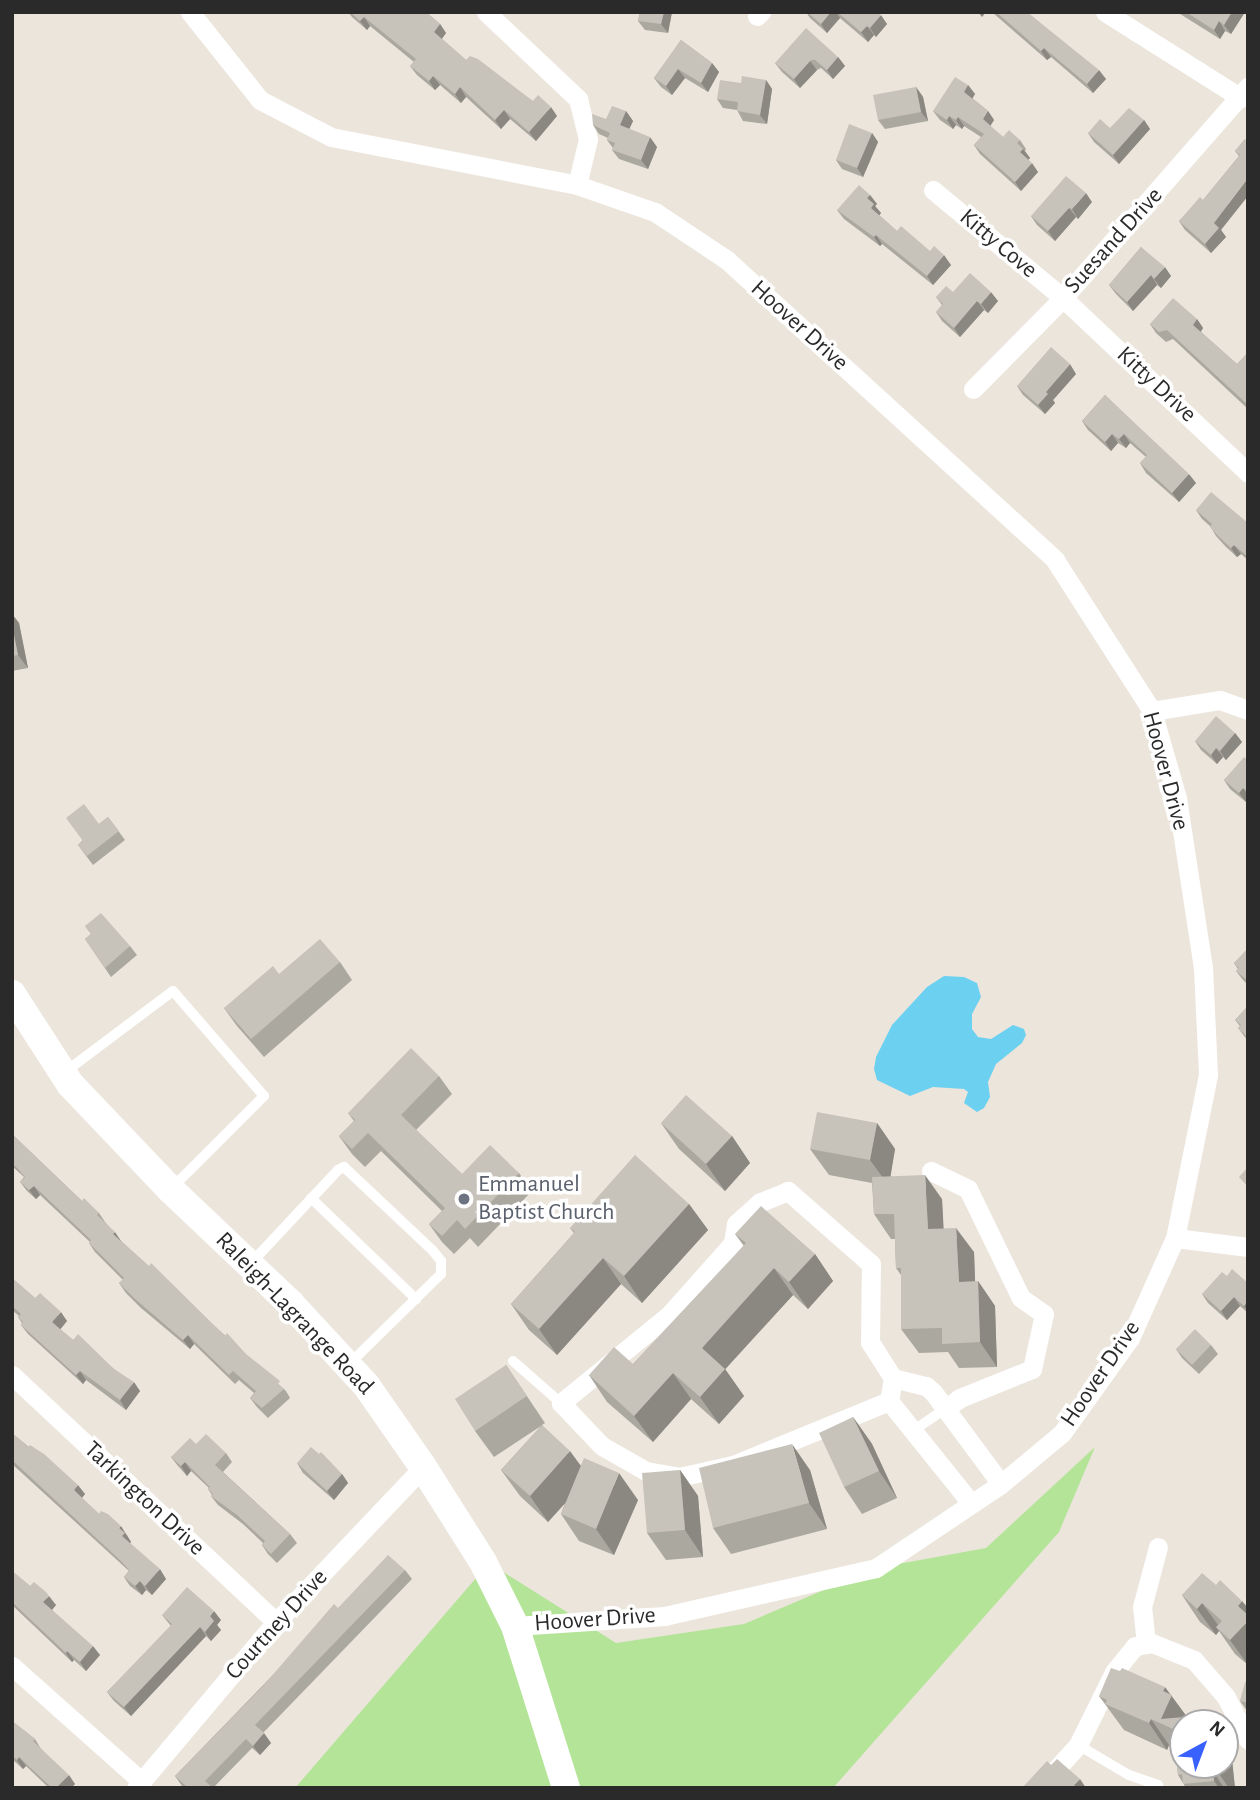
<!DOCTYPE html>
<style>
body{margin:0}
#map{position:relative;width:1260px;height:1800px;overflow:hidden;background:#ece5dc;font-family:"Alegreya Sans",sans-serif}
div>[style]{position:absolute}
.green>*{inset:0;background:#b3e497}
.water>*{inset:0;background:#6cd0f1}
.service>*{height:10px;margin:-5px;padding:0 5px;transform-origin:5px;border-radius:5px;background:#fff}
.minor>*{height:19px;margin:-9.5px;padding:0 9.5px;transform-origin:9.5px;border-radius:9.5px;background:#fff}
.secondary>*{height:28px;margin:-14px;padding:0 14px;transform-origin:14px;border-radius:14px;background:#fff}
.wall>*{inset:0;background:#aba8a0}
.shaded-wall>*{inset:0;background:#8b8882}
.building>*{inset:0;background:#c7c3ba}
.dots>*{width:19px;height:19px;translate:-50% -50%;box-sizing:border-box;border:4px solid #fff;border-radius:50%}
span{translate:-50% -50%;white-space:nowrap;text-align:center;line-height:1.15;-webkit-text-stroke:7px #fff;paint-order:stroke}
.street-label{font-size:24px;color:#2a2a2a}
.worship-label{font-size:24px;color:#5b616d}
.left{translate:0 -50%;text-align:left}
.frame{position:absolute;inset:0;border:14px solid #2a2a2a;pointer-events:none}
.north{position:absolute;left:1169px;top:1709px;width:70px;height:70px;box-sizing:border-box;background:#fff;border:2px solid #aaa;border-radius:50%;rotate:41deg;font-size:19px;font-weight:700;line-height:28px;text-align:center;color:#2a2a2a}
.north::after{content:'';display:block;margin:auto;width:24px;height:32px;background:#3861fd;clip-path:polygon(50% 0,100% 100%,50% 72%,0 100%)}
</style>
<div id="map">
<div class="green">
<i style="clip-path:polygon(1095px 1447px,1059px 1532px,833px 1788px,295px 1788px,489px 1563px,616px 1643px,744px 1624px,876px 1568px,986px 1548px)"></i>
</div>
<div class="water">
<i style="clip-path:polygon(944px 976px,964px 977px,977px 983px,981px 997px,972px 1014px,972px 1029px,978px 1037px,991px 1039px,1013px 1025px,1024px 1029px,1026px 1035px,1022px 1043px,996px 1064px,988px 1082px,990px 1097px,984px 1108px,977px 1112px,964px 1103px,968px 1092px,964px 1089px,933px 1087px,910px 1096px,877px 1080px,874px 1069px,876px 1057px,892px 1025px,927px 987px)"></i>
</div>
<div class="service">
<i style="left:65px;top:1072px;width:135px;rotate:-36.9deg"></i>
<i style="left:173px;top:991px;width:139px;rotate:49.1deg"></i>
<i style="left:264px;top:1096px;width:132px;rotate:135deg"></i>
<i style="left:311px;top:1198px;width:146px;rotate:43.9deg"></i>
<i style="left:252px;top:1262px;width:126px;rotate:-46.9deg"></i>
<i style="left:338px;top:1170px;width:7px;rotate:-27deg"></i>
<i style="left:344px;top:1167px;width:122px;rotate:43.3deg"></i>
<i style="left:433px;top:1251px;width:13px;rotate:51deg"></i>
<i style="left:441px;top:1261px;width:13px;rotate:90deg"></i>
<i style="left:441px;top:1274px;width:130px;rotate:135.6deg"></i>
<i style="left:513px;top:1361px;width:64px;rotate:41.2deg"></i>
<i style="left:913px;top:1431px;width:40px;rotate:-34.9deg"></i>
<i style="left:1078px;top:1745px;width:59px;rotate:30.5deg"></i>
<i style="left:1129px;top:1775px;width:31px;rotate:19deg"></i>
</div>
<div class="minor">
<i style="left:190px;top:12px;width:112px;rotate:51.5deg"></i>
<i style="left:260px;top:100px;width:80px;rotate:27.5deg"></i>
<i style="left:331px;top:137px;width:251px;rotate:11deg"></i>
<i style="left:577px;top:185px;width:83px;rotate:19.1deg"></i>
<i style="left:655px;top:212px;width:87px;rotate:33.7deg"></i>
<i style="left:727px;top:260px;width:445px;rotate:42.4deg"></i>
<i style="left:1055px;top:560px;width:179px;rotate:57.3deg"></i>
<i style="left:1152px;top:711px;width:91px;rotate:74deg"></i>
<i style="left:1177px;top:798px;width:172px;rotate:81.3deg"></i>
<i style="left:1203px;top:968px;width:107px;rotate:87.3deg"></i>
<i style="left:1208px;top:1075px;width:166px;rotate:101.4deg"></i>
<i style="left:1175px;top:1238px;width:110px;rotate:114.2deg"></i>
<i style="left:1130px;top:1338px;width:117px;rotate:125.6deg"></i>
<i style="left:1062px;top:1433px;width:80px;rotate:140.1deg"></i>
<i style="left:1001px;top:1484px;width:151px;rotate:146.1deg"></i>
<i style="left:876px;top:1568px;width:216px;rotate:167.2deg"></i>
<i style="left:665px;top:1616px;width:150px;rotate:176.2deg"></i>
<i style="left:486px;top:12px;width:127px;rotate:43.4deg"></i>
<i style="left:578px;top:99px;width:41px;rotate:76deg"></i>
<i style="left:588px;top:139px;width:47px;rotate:103.4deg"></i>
<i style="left:1105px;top:12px;width:161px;rotate:32.3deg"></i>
<i style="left:757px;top:16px;width:6px;rotate:-45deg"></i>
<i style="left:933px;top:190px;width:169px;rotate:39.7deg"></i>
<i style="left:1063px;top:298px;width:255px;rotate:43.4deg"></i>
<i style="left:973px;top:389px;width:128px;rotate:-45.3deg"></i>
<i style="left:1063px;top:298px;width:281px;rotate:-48.8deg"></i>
<i style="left:1152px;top:711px;width:69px;rotate:-9.2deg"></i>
<i style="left:1220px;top:700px;width:30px;rotate:20deg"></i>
<i style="left:931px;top:1171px;width:41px;rotate:25.9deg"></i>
<i style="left:968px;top:1189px;width:121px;rotate:64.1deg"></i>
<i style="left:1021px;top:1298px;width:28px;rotate:35deg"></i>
<i style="left:1044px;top:1314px;width:56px;rotate:102.3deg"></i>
<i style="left:1032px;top:1369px;width:78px;rotate:158.1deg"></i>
<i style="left:960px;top:1398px;width:17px;rotate:144deg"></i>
<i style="left:1175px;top:1238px;width:74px;rotate:7deg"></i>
<i style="left:12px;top:1375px;width:362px;rotate:43.1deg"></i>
<i style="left:893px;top:1378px;width:34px;rotate:14deg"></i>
<i style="left:926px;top:1386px;width:9px;rotate:41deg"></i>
<i style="left:933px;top:1392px;width:114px;rotate:53.5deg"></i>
<i style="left:889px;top:1401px;width:23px;rotate:-80deg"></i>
<i style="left:893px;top:1378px;width:43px;rotate:-122.6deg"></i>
<i style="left:870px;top:1342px;width:78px;rotate:-89.3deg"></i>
<i style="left:871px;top:1264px;width:111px;rotate:-138.7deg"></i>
<i style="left:788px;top:1191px;width:31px;rotate:158deg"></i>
<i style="left:759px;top:1203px;width:31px;rotate:138deg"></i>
<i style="left:736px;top:1224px;width:19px;rotate:99deg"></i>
<i style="left:733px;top:1243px;width:95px;rotate:131.6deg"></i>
<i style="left:670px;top:1314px;width:141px;rotate:140.8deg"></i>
<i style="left:561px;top:1403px;width:59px;rotate:46.4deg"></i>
<i style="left:602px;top:1446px;width:51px;rotate:29.6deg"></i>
<i style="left:646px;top:1471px;width:34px;rotate:10deg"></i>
<i style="left:679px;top:1477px;width:55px;rotate:-12.5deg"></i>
<i style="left:733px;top:1465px;width:169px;rotate:-22.3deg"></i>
<i style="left:889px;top:1401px;width:131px;rotate:51.2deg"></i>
<i style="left:1146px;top:1644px;width:37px;rotate:-96deg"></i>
<i style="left:1142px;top:1607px;width:62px;rotate:-75.1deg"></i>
<i style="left:12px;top:1666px;width:174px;rotate:41.7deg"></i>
<i style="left:136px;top:1788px;width:217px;rotate:-49.9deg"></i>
<i style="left:276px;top:1622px;width:214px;rotate:-46.5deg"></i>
<i style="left:1039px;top:1788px;width:58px;rotate:-47.8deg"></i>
<i style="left:1078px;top:1745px;width:81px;rotate:-63.7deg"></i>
<i style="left:1114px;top:1672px;width:33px;rotate:-51deg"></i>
<i style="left:1135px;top:1646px;width:17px;rotate:-10deg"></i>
<i style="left:1152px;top:1643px;width:45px;rotate:22deg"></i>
<i style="left:1194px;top:1660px;width:49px;rotate:49.1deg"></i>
<i style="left:1226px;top:1697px;width:48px;rotate:62.9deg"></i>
</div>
<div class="secondary">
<i style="left:12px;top:994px;width:107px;rotate:57.2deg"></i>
<i style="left:70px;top:1084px;width:146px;rotate:46.4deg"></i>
<i style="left:171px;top:1190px;width:166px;rotate:43.5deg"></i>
<i style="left:291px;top:1304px;width:110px;rotate:47.2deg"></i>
<i style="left:366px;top:1385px;width:100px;rotate:55.2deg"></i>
<i style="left:423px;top:1467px;width:112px;rotate:57.7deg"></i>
<i style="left:483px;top:1562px;width:72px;rotate:63.4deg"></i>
<i style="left:515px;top:1626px;width:170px;rotate:72.5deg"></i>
</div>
<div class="wall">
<i style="clip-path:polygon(348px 12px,426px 12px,440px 24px,446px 33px,442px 39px,466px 60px,557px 116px,536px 141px,510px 119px,501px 129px,466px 97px,461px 103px,440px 85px,435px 90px,417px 75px,410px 66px,414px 62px,370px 26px,367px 30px,352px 17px)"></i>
<i style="clip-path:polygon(640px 12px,672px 12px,668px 33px,645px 30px,638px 21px)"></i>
<i style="clip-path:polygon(806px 12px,877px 12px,887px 24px,876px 37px,874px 35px,868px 42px,840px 18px,827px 33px,810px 18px)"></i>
<i style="clip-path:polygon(992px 12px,1027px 12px,1106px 79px,1093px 93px,1051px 57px,1047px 60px)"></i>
<i style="clip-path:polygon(1177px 12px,1245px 12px,1231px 34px,1225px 31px,1220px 39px)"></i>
<i style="clip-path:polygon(681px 40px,712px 63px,719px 72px,708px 92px,685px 78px,672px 95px,661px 87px,654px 78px)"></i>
<i style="clip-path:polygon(838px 57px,845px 66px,833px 79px,821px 68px,817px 70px,800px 88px,782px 72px,775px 63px)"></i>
<i style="clip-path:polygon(766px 80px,772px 89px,767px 124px,743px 121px,737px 110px,723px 108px,717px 99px,741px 83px)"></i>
<i style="clip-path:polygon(968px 85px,975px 94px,972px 98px,988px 111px,994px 120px,990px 126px,1003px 137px,1020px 140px,1026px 149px,1025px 151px,1030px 158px,1028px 160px,1038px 172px,1021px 191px,980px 154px,974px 145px,981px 137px,964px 126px,962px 129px,956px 125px,953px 129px,940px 120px,933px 111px)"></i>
<i style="clip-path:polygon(916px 87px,923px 97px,928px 121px,885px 129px,878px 120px)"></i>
<i style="clip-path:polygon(626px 111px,633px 121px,629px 129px,657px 147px,648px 169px,619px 159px,612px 150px,613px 148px,607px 140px,608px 138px,599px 134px,593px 125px)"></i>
<i style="clip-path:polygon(1144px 120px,1150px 129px,1119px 164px,1094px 142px,1088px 133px)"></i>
<i style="clip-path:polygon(872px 133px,878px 142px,863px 177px,842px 169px,836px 160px)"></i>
<i style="clip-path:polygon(1245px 139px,1221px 230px,1226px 237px,1211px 253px,1185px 230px,1179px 221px,1203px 200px,1239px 156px,1235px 151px)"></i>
<i style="clip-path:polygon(870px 195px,877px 204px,875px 206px,881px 213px,879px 215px,897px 231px,951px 265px,933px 285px,882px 244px,880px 246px,844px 219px,837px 210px)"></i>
<i style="clip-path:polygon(1092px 202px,1078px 219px,1076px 217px,1055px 241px,1037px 225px,1031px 216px)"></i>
<i style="clip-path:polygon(1141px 247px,1171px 276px,1161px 288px,1157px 285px,1133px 311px,1116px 294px,1109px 285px)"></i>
<i style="clip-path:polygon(953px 292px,998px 301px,988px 313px,984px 310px,960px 337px,942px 321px,936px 312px,942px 305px,936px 297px)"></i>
<i style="clip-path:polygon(1197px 319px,1203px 328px,1201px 332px,1237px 364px,1248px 353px,1248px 409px,1173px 339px,1166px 342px,1156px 333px,1150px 324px)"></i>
<i style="clip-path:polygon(1076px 374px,1053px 400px,1055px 403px,1045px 414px,1023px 395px,1017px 386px)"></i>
<i style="clip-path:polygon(1105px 395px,1196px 483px,1179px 502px,1146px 473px,1140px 463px,1146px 457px,1130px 443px,1126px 448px,1118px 443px,1111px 451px,1088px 430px,1082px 421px)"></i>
<i style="clip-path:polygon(1196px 510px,1248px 523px,1248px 560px,1241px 554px,1237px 557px,1226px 547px,1216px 536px,1210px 526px,1202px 519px)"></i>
<i style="clip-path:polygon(12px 614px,19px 623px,28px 668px,12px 671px)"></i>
<i style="clip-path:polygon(1235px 733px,1242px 742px,1226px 760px,1223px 757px,1217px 764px,1201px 750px,1195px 741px)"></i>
<i style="clip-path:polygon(1248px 760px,1248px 800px,1246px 802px,1230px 789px,1224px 780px)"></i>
<i style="clip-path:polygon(108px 817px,125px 840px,93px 865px,78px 845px,99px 824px)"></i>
<i style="clip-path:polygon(85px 926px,130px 946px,137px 955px,111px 977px,85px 939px,91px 934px)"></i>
<i style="clip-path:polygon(1248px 950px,1248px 985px,1243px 980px,1236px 971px,1238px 969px,1234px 963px)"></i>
<i style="clip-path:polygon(340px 962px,352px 980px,264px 1057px,237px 1026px,224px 1008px,279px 974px)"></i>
<i style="clip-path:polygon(1248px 1006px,1248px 1041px,1238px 1028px,1240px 1026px,1235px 1020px)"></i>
<i style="clip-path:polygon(439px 1076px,452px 1094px,416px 1130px,462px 1174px,519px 1173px,532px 1191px,478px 1247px,470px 1238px,454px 1254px,442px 1242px,429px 1224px,442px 1211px,381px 1151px,365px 1167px,352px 1154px,339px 1136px,354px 1121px,348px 1113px)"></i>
<i style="clip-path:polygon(661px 1123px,732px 1136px,750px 1163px,725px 1191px,679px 1149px)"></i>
<i style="clip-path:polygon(877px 1123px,895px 1149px,890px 1176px,942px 1199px,943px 1228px,974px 1252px,975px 1281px,978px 1281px,995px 1306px,997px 1367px,959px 1368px,948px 1352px,919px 1353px,901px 1329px,901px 1275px,896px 1268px,895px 1239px,891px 1239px,874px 1214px,872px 1183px,829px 1175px,810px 1149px)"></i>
<i style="clip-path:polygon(12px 1134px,82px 1201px,99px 1213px,105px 1222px,121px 1241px,286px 1391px,290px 1398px,268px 1418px,257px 1407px,250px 1398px,254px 1393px,239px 1380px,235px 1384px,194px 1344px,190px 1349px,141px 1308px,126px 1293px,119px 1283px,123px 1280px,95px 1252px,89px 1243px,90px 1242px,40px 1195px,36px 1199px,27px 1191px,20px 1182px,24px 1177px,12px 1166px)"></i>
<i style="clip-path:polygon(689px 1204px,708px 1230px,642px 1303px,621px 1284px,557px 1355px,529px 1330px,511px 1304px,574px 1233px,570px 1228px)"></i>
<i style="clip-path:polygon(735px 1234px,815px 1254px,833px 1281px,808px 1309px,793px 1295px,725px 1369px,744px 1396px,719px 1424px,691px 1399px,653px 1442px,607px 1402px,589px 1375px,633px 1364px,744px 1246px)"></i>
<i style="clip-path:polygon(12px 1278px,35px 1298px,67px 1321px,60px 1329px,73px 1340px,114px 1369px,140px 1391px,126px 1410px,86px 1380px,83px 1384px,28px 1334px,21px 1325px,22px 1323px,18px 1317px,19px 1316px,12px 1310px)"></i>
<i style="clip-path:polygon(1248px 1283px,1248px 1313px,1240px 1306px,1227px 1320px,1208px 1303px,1202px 1294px)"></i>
<i style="clip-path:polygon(1211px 1345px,1218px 1354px,1199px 1374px,1182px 1358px,1176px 1349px)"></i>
<i style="clip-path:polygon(506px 1365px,545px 1423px,542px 1425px,581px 1466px,638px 1500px,614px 1555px,579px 1541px,561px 1514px,565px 1503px,548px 1522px,520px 1496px,501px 1470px,541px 1426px,494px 1457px,475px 1431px)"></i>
<i style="clip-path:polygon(853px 1417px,872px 1444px,897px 1498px,862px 1514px,844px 1487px)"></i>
<i style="clip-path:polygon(12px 1427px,14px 1431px,12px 1433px,85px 1494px,82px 1498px,99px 1514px,127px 1535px,131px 1542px,130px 1543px,166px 1579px,152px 1595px,146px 1590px,142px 1595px,130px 1586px,124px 1577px,129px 1571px,12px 1464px)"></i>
<i style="clip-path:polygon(196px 1444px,226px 1453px,232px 1462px,223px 1472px,290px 1534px,297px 1543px,277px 1563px,268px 1554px,262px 1545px,263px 1543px,243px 1524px,218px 1505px,211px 1496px,212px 1495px,208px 1489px,209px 1488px,191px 1471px,187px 1476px,178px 1466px,171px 1457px)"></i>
<i style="clip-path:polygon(297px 1463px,342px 1474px,348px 1483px,334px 1500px,303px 1473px)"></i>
<i style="clip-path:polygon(680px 1470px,698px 1496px,703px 1557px,666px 1560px,647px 1533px)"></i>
<i style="clip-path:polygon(810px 1470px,827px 1529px,731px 1554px,713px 1528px)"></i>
<i style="clip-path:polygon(405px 1570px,412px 1579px,263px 1733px,271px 1743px,260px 1755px,252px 1748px,213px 1788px,184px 1788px,182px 1786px,175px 1776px,338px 1608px)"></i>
<i style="clip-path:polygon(12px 1571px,30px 1586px,56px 1605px,52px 1610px,100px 1655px,86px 1671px,74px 1660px,72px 1662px,12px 1605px)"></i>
<i style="clip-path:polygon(1216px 1585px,1248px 1608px,1248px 1665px,1235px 1654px,1219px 1631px,1216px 1635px,1200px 1622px,1182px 1595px)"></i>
<i style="clip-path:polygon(162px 1615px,221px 1620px,217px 1625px,221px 1630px,211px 1641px,206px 1636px,131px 1716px,114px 1701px,107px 1692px,171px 1626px)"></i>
<i style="clip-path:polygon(1248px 1683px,1248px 1712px,1240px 1701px)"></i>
<i style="clip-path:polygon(1170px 1694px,1187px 1717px,1207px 1715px,1213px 1723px,1183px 1723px,1226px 1741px,1231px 1750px,1235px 1788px,1186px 1788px,1178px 1775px,1175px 1748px,1169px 1745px,1167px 1750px,1124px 1730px,1099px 1696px)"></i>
<i style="clip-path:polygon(12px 1721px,35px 1739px,41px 1749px,75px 1784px,71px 1788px,49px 1788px,26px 1766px,23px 1769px,13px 1760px,12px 1762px)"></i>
</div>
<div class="shaded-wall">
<i style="clip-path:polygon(664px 12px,672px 12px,668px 33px,661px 24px)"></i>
<i style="clip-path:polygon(831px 12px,836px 12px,840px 18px,827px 33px,821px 24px)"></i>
<i style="clip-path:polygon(978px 12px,986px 12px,982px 17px)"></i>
<i style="clip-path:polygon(1232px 12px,1245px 12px,1231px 34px,1224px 25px)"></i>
<i style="clip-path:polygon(881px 15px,887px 24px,876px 37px,870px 28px)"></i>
<i style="clip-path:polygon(364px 17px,370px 26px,367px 30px,360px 21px)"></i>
<i style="clip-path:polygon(1219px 21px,1225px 31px,1220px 39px,1214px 30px)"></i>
<i style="clip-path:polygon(440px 24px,446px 33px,440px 41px,434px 32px)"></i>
<i style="clip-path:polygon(867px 26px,874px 35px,868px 42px,861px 32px)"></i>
<i style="clip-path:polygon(1044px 48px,1051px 57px,1047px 60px,1041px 51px)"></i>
<i style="clip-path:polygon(838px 57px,845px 66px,833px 79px,827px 70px)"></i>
<i style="clip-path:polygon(810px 61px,817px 70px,800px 88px,794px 79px)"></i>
<i style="clip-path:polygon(712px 63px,719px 72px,708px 92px,701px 83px)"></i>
<i style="clip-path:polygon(678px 69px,685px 78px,672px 95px,666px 86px)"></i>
<i style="clip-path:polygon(1099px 70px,1106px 79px,1093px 93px,1087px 84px)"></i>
<i style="clip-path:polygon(433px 76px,440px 85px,435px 90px,429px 81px)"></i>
<i style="clip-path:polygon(766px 80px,772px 89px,767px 124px,760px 115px)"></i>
<i style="clip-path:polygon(968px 85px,975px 94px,971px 101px,964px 92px)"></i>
<i style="clip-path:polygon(460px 87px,466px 97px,461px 103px,455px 94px)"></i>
<i style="clip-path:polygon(916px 87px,923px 97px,928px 121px,921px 112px)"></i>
<i style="clip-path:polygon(551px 107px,557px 116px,536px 141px,529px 132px)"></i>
<i style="clip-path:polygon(504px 110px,510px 119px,501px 129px,495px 120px)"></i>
<i style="clip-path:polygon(626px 111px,633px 121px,627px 134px,620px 125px)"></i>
<i style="clip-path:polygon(988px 111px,994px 120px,989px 128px,983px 119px)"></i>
<i style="clip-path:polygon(949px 116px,956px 125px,953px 129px,947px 120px)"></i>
<i style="clip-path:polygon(958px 117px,964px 126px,962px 129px,956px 120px)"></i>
<i style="clip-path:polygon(1144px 120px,1150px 129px,1119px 164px,1113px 155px)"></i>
<i style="clip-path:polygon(872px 133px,878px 142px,863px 177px,857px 168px)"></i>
<i style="clip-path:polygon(650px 137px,657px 147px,648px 169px,641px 160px)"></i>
<i style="clip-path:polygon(1023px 149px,1030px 158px,1027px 161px,1020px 152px)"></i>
<i style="clip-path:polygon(1032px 163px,1038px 172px,1021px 191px,1015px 182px)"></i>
<i style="clip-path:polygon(1248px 178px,1248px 196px,1221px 230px,1226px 237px,1211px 253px,1205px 244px,1214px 223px)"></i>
<i style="clip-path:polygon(1086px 193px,1092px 202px,1078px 219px,1072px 209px)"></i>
<i style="clip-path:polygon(870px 195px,877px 204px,875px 206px,881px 213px,878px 217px,871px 208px,867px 198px)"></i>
<i style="clip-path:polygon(1069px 208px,1076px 217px,1055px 241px,1048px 231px)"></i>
<i style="clip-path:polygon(876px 235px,882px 244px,880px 246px,874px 237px)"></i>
<i style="clip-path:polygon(944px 255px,951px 265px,933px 285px,927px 276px)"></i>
<i style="clip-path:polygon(1165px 267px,1171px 276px,1161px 288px,1154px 279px)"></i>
<i style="clip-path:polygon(1151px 275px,1157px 285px,1133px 311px,1127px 302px)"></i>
<i style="clip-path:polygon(991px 292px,998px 301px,988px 313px,981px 304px)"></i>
<i style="clip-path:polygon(977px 301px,984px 310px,960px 337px,954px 328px)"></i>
<i style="clip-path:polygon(1197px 319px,1203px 328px,1199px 334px,1193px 325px)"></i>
<i style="clip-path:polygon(1070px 364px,1076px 374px,1053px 400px,1055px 403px,1045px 414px,1038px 405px,1046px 392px)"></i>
<i style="clip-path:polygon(1112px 434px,1118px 443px,1111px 451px,1105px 442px)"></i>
<i style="clip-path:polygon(1124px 434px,1130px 443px,1126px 448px,1119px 439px)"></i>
<i style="clip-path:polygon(1189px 474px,1196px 483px,1179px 502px,1172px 493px)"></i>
<i style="clip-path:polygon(1234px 545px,1241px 554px,1237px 557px,1231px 548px)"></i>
<i style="clip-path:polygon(12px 614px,19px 623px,28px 668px,18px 655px,12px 625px)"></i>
<i style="clip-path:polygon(1235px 733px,1242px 742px,1226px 760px,1220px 751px)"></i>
<i style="clip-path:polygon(1216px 748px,1223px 757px,1217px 764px,1211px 755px)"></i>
<i style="clip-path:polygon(1243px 788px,1248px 795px,1248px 800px,1246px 802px,1239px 793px)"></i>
<i style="clip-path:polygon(877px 1123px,895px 1149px,889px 1186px,870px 1160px)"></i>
<i style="clip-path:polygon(732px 1136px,750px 1163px,725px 1191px,706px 1164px)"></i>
<i style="clip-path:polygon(925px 1175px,942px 1199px,945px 1253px,928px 1229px)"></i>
<i style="clip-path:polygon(34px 1186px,40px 1195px,36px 1199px,29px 1190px)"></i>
<i style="clip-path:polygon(689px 1204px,708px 1230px,642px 1303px,624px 1276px)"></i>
<i style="clip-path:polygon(956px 1228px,974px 1252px,976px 1306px,959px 1282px)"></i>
<i style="clip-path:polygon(115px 1232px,121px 1241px,119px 1244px,113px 1234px)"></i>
<i style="clip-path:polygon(815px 1254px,833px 1281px,808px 1309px,789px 1282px)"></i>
<i style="clip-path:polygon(603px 1258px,621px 1284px,557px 1355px,539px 1329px)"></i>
<i style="clip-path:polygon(774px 1268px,793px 1295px,720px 1375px,702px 1348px)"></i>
<i style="clip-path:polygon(978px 1281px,995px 1306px,997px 1367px,980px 1342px)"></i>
<i style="clip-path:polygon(1234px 1297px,1240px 1306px,1227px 1320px,1221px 1311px)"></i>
<i style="clip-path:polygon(1248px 1301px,1248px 1312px,1244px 1306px)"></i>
<i style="clip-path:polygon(61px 1312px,67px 1321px,59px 1331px,52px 1322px)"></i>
<i style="clip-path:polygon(188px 1335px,194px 1344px,190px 1349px,183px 1340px)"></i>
<i style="clip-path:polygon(725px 1369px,744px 1396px,719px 1424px,700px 1397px)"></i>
<i style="clip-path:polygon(80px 1371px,86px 1380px,83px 1384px,76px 1375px)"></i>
<i style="clip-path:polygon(673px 1373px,691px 1399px,653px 1442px,634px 1416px)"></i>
<i style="clip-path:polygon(134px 1382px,140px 1391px,126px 1410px,120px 1400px)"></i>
<i style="clip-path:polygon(853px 1417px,872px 1444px,897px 1498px,879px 1471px)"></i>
<i style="clip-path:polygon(792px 1444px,810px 1470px,827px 1529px,809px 1503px)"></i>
<i style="clip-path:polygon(570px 1451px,589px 1477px,548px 1522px,530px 1496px)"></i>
<i style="clip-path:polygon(185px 1462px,191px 1471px,187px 1476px,181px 1466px)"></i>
<i style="clip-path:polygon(680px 1470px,698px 1496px,703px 1557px,685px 1530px)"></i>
<i style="clip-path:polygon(619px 1473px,638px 1500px,614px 1555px,596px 1529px)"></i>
<i style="clip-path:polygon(342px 1474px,348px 1483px,334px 1500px,327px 1491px)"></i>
<i style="clip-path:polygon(78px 1485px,85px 1494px,80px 1500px,74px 1490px)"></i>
<i style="clip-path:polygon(121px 1526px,131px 1542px,128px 1545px,122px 1536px,119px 1528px)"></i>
<i style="clip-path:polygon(160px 1569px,166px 1579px,152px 1595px,145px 1586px)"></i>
<i style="clip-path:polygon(140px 1581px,146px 1590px,142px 1595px,135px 1586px)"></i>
<i style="clip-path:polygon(49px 1596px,56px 1605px,50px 1612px,43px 1602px)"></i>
<i style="clip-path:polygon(1242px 1601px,1248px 1608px,1248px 1620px,1238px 1606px)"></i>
<i style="clip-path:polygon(1202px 1603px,1221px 1629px,1216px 1627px,1219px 1631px,1216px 1635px,1197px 1609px)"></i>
<i style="clip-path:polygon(214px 1611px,221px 1620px,217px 1625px,221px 1630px,211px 1641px,205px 1632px,210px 1616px)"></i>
<i style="clip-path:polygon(1248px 1621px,1248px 1665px,1230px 1640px)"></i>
<i style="clip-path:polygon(200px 1627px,206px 1636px,131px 1716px,124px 1707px)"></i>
<i style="clip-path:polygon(93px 1646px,100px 1655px,86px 1671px,80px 1662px)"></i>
<i style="clip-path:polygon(67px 1651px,74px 1660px,72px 1662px,66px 1653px)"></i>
<i style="clip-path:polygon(1165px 1687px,1190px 1721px,1173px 1729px,1161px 1719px,1163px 1691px)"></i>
<i style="clip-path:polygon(1207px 1715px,1213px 1723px,1208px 1723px)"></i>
<i style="clip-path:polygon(1151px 1719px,1169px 1745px,1167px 1750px,1149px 1723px)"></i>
<i style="clip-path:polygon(264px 1733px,271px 1743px,260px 1755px,253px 1746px)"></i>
<i style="clip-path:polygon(1225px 1740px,1231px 1750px,1235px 1788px,1229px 1788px,1217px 1771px,1217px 1765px,1225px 1765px)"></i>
<i style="clip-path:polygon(19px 1757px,26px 1766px,23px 1769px,17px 1760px)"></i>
<i style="clip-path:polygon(1213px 1771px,1224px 1788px,1219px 1788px,1214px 1781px)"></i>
<i style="clip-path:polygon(69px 1775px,75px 1784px,71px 1788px,56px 1788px)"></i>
<i style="clip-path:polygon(1080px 1779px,1086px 1788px,1075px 1788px,1074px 1785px)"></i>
</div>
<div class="building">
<i style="clip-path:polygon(350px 12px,426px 12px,440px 24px,434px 32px,466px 60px,470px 56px,478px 59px,533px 101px,538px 95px,551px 107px,529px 132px,504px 110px,495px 120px,460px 87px,455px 94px,433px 76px,429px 81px,410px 66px,416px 59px,364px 17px,360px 21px)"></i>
<i style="clip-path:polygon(640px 12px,664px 12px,661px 24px,638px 21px)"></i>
<i style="clip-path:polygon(807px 12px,831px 12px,821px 24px)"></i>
<i style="clip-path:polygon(837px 12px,877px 12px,881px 15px,870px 28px,867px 26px,861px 32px)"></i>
<i style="clip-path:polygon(996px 12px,1027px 12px,1099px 70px,1087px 84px,1044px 48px,1041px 51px)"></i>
<i style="clip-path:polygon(1186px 12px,1232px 12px,1224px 25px,1219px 21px,1214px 30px)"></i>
<i style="clip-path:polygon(806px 28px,838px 57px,827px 70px,814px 59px,810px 61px,794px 79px,775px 63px)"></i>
<i style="clip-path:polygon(681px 40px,712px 63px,701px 83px,678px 69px,666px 86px,654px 78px)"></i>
<i style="clip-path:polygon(742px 76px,766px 80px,760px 115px,737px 111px,738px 102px,717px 99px,720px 80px,741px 83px)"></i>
<i style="clip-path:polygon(955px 77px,968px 85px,964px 92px,988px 111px,983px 119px,1003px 137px,1009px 130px,1020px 140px,1017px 143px,1023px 149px,1020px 152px,1032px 163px,1015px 182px,974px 145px,984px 134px,958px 117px,956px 120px,949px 116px,947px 120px,933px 111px)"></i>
<i style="clip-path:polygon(916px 87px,921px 112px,878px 120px,873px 95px)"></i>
<i style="clip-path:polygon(612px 106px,626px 111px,620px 125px,650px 137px,641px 160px,612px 150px,615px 143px,607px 140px,610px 133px,593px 125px,592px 114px,606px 119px)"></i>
<i style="clip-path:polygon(1129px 108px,1144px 120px,1113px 155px,1088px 133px,1100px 119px,1110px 128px)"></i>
<i style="clip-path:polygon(849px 124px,872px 133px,857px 168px,836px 160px)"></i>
<i style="clip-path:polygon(1245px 139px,1248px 142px,1248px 178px,1214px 223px,1219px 228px,1205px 244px,1179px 221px,1200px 197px,1203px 200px,1240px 155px,1235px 151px)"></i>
<i style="clip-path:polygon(1066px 176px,1086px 193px,1072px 209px,1069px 208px,1048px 231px,1031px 216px)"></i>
<i style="clip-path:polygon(859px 185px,870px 195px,867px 198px,874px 204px,871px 208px,897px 231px,901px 226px,930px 251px,934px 246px,944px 255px,927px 276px,876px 235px,874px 237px,837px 210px)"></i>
<i style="clip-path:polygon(1141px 247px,1165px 267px,1154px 279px,1151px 275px,1127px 302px,1109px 285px)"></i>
<i style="clip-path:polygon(970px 273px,991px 292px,981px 304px,977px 301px,954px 328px,936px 312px,943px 304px,936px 297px,946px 286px,953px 292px)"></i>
<i style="clip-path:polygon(1173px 298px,1197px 319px,1193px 325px,1237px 364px,1247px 353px,1248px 353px,1248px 403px,1247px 404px,1167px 330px,1159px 332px,1150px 324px)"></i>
<i style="clip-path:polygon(1051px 347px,1070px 364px,1046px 392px,1048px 394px,1038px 405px,1017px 386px)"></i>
<i style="clip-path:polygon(1105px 395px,1189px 474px,1172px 493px,1140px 463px,1147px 455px,1124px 434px,1119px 439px,1112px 434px,1105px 442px,1082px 421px)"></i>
<i style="clip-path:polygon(1211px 492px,1248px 523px,1248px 557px,1234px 545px,1231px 548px,1220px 538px,1210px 527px,1212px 524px,1196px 510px)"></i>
<i style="clip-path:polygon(12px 625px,18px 655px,12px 656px)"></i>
<i style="clip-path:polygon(1216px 716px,1235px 733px,1220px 751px,1216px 748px,1211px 755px,1195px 741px)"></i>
<i style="clip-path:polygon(1244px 757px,1248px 760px,1248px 790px,1247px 791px,1243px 788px,1239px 793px,1224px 780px)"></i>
<i style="clip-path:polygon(84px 804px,99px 824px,108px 817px,119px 831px,87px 856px,78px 845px,83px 841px,66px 818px)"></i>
<i style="clip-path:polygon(101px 913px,130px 946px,105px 968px,85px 939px,91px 934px,85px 926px)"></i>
<i style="clip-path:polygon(320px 939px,340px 962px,251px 1039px,224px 1008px,273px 966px,279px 974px)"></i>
<i style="clip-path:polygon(1247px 949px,1248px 950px,1248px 981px,1236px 971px,1239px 968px,1234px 963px)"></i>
<i style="clip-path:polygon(1248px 1006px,1248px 1038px,1238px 1028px,1241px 1025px,1235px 1020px)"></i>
<i style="clip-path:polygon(411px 1048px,439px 1076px,401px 1115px,462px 1174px,490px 1145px,519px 1173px,465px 1229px,457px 1220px,442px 1236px,429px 1224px,445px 1208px,368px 1133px,352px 1149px,339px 1136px,355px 1120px,348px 1113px)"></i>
<i style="clip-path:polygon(686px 1095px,732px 1136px,706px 1164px,661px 1123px)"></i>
<i style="clip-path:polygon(817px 1112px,877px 1123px,870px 1160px,810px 1149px)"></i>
<i style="clip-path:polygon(12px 1134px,82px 1201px,84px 1198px,99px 1213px,97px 1215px,115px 1232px,113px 1234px,149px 1266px,151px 1263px,225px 1336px,227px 1333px,246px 1354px,280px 1381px,278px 1384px,284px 1389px,262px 1408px,250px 1398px,256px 1391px,233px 1371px,229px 1375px,188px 1335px,183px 1340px,135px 1299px,119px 1283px,124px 1278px,89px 1243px,91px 1240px,34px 1186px,29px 1190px,20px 1182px,25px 1177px,19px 1170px,12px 1163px)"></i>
<i style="clip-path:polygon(635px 1155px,689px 1204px,624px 1276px,603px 1258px,539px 1329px,511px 1304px,575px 1232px,570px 1228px)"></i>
<i style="clip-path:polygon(1248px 1167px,1248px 1187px,1239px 1177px)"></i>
<i style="clip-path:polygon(925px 1175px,928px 1229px,956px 1228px,959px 1282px,978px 1281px,980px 1342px,942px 1344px,942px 1328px,901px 1329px,901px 1268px,896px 1268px,894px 1214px,874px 1214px,872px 1177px)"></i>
<i style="clip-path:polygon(761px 1206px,815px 1254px,789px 1282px,774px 1268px,702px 1348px,725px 1369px,700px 1397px,673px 1373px,634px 1416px,589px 1375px,614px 1347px,633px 1364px,746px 1243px,735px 1234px)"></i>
<i style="clip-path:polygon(1232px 1269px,1248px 1283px,1248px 1301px,1244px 1306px,1234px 1297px,1221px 1311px,1202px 1294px,1222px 1272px,1227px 1276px)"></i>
<i style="clip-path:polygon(12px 1278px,35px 1298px,40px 1293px,61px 1312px,52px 1322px,73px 1340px,78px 1334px,114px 1369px,134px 1382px,120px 1400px,80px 1371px,76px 1375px,21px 1325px,23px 1322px,18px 1317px,21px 1314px,12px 1306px)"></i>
<i style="clip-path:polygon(1195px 1329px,1211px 1345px,1192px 1365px,1176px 1349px)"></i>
<i style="clip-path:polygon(506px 1365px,527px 1396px,475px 1431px,455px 1399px)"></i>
<i style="clip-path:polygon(853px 1417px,879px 1471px,844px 1487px,819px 1433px)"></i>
<i style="clip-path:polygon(542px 1425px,570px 1451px,530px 1496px,501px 1470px)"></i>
<i style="clip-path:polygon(12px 1433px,28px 1447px,30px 1445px,44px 1454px,78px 1485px,74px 1490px,99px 1514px,101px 1511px,108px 1514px,121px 1526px,119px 1528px,125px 1533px,122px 1536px,160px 1569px,145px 1586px,140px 1581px,135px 1586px,124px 1577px,129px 1570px,122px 1562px,12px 1460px)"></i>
<i style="clip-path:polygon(206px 1434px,226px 1453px,215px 1465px,290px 1534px,271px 1554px,262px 1545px,265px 1541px,237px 1515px,211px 1496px,213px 1494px,208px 1489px,210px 1487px,185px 1462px,181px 1466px,171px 1457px,190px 1438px,196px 1444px)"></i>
<i style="clip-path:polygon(792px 1444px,809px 1503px,713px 1528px,699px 1468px)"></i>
<i style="clip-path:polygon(311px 1447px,319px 1454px,321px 1452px,342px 1474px,327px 1491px,297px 1463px)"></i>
<i style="clip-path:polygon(584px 1458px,619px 1473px,596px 1529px,561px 1514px)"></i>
<i style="clip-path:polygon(680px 1470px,685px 1530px,647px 1533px,642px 1473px)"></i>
<i style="clip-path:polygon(388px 1555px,405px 1570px,255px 1725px,264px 1733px,253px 1746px,246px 1739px,205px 1781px,213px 1788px,188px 1788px,175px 1776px,263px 1686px,334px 1604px,338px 1608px)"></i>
<i style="clip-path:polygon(12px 1571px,30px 1586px,34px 1582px,46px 1592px,49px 1596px,43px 1602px,93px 1646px,80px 1662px,67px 1651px,66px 1653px,12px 1602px)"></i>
<i style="clip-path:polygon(1202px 1573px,1216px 1585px,1220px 1580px,1242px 1601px,1238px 1606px,1248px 1615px,1248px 1621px,1230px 1640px,1216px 1627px,1222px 1621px,1202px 1603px,1197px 1609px,1182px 1595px)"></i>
<i style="clip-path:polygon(187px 1587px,214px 1611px,210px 1616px,214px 1621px,205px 1632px,200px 1627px,124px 1707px,107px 1692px,172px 1624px,162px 1615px)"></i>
<i style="clip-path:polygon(1111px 1668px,1120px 1671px,1122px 1668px,1165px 1687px,1163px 1691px,1172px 1695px,1161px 1719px,1207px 1715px,1208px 1723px,1183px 1723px,1183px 1765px,1217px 1765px,1217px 1771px,1213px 1771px,1214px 1781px,1183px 1784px,1182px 1774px,1178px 1775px,1173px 1729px,1151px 1719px,1149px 1723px,1105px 1704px,1107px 1700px,1099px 1696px)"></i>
<i style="clip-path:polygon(1245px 1682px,1248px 1683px,1248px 1703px,1240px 1701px)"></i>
<i style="clip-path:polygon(12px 1721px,35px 1739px,33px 1741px,69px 1775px,56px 1788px,52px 1788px,19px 1757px,17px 1760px,12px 1756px)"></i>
<i style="clip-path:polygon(1057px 1759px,1080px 1779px,1074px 1785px,1076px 1788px,1022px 1788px,1047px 1761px,1051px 1765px)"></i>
</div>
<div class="dots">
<i style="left:464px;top:1199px;background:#6b7280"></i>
</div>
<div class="street-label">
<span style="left:1114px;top:241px;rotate:-48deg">Suesand Drive</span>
<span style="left:998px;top:244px;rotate:40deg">Kitty Cove</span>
<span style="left:799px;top:326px;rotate:42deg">Hoover Drive</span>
<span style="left:1156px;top:385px;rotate:43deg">Kitty Drive</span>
<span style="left:1165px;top:771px;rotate:75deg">Hoover Drive</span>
<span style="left:294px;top:1314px;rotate:46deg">Raleigh-Lagrange Road</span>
<span style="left:1101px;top:1374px;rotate:-56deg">Hoover Drive</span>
<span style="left:144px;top:1499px;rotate:43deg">Tarkington Drive</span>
<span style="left:595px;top:1620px;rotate:-4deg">Hoover Drive</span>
<span style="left:277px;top:1625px;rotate:-48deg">Courtney Drive</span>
</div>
<div class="worship-label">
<span class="left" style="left:478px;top:1199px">Emmanuel<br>Baptist Church</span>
</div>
<div class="frame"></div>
<div class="north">N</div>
</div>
